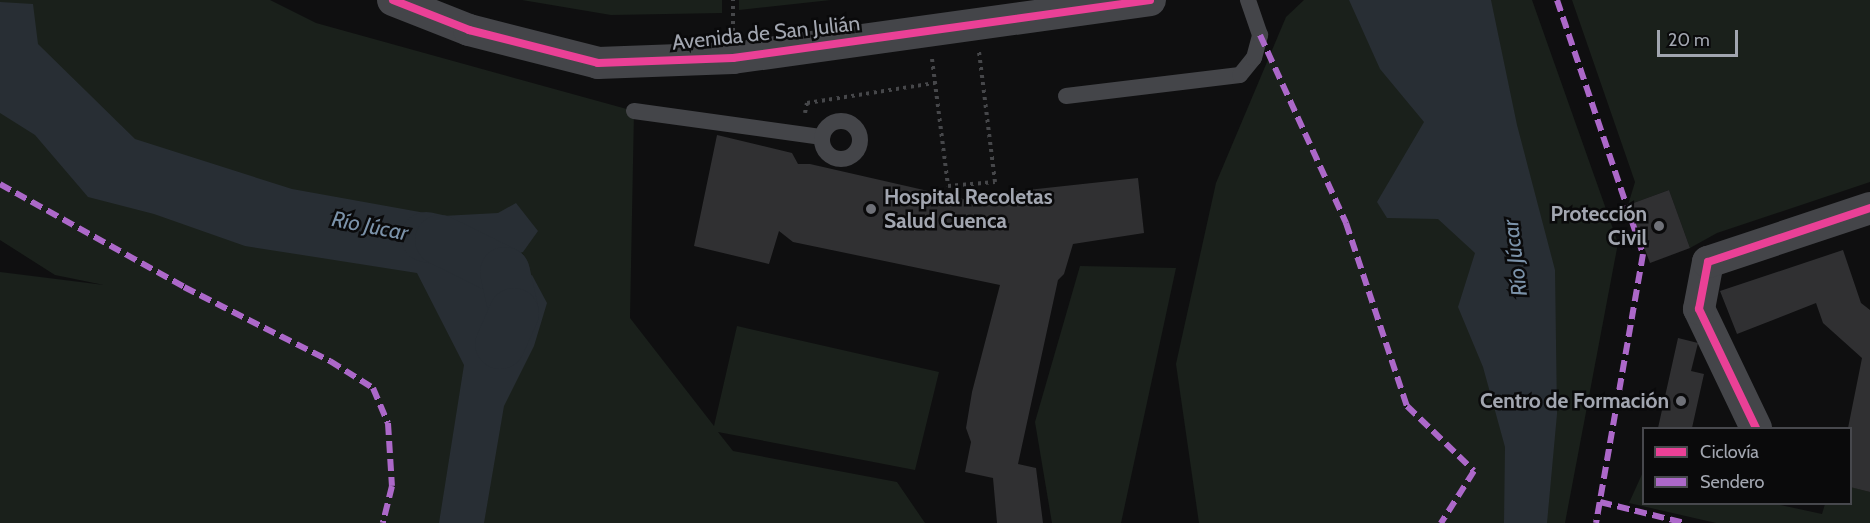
<!DOCTYPE html>
<meta charset="utf-8">
<style>
body{margin:0}
#map{position:relative;width:1870px;height:523px;overflow:hidden;background:#0f0f10;font-family:Cabin,sans-serif}
div>[style]{position:absolute}
.green>*{inset:0;background:#1a201b}
.water>*{inset:0;background:#282e34}
.river>*{height:50px;margin:-25px;padding:0 25px;transform-origin:25px;border-radius:25px;background:#282e34}
.building>*{inset:0;background:#303032}
.path>*{height:4px;margin-top:-2px;transform-origin:0;background:repeating-linear-gradient(90deg,#46474a 0 3px,transparent 0 7.5px)}
.lane>*{height:16px;margin:-8px;padding:0 8px;transform-origin:8px;border-radius:8px;background:#444549}
.lane>.ring{margin:-8px;padding:0;box-sizing:content-box;background:none;border:16px solid #444549;border-radius:50%}
.street>*{height:32px;margin:-16px;padding:0 16px;transform-origin:16px;border-radius:16px;background:#444549}
.quiet>*{height:6px;margin-top:-3px;transform-origin:0;background:repeating-linear-gradient(90deg,#ac68c9 0 12px,transparent 0 18px)}
.cycleway>*{height:8px;margin:-4px;padding:0 4px;transform-origin:4px;border-radius:4px;background:#ea4096}
.dots>*{width:16px;height:16px;translate:-50% -50%;box-sizing:border-box;border:3px solid #0a0a0b;border-radius:50%}
span{translate:-50% -50%;white-space:nowrap;text-align:center;line-height:1.15;-webkit-text-stroke:5px #0a0a0b;paint-order:stroke}
.street-label{font-size:21px;color:#a2a6b0}
.poi-label{font-size:21px;color:#a2a6b0;font-weight:700}
.left{translate:0 -50%;text-align:left}
.right{translate:-100% -50%;text-align:right}
.water-label{font-size:22px;color:#7b92a9;font-style:italic}
.legend{position:absolute;left:1642px;top:427px;width:210px;height:78px;box-sizing:border-box;background:#0a0a0b;border:2px solid #47484d;margin:0;padding:8px 10px;list-style:none;font-size:18px;color:#a2a6b0}
.legend li{display:flex;align-items:center;gap:12px;height:30px}
.legend b{width:30px;border:2px solid #47484d}
.scale{position:absolute;left:1657px;top:30px;width:81px;height:27px;box-sizing:border-box;border:3px solid #a2a6b0;border-top:0;padding-left:8px;font-size:18px;line-height:21px;white-space:nowrap;color:#a2a6b0;-webkit-text-stroke:4px #0a0a0b;paint-order:stroke}
</style>
<div id="map">
<div class="green">
<i style="clip-path:polygon(0 0,270px 0,316px 23px,634px 111px,630px 318px,714px 426px,737px 326px,939px 372px,915px 470px,718px 432px,733px 451px,897px 482px,925px 523px,0 523px,0 272px,104px 285px,55px 275px,0 240px)"></i>
<i style="clip-path:polygon(522px 0,722px 0,722px 13px,611px 15px)"></i>
<i style="clip-path:polygon(739px 0,831px 0,739px 10px)"></i>
<i style="clip-path:polygon(1304px 0,1532px 0,1618px 243px,1565px 523px,1199px 523px,1176px 364px,1216px 183px,1286px 17px)"></i>
<i style="clip-path:polygon(1572px 0,1870px 0,1870px 182px,1717px 233px,1690px 248px,1669px 190px,1628px 205px,1635px 182px)"></i>
<i style="clip-path:polygon(1080px 266px,1176px 268px,1121px 523px,1052px 523px,1035px 422px)"></i>
<i style="clip-path:polygon(1643px 472px,1644px 504px,1776px 504px,1822px 514px,1825px 504px,1850px 504px,1851px 487px,1870px 492px,1870px 523px,1716px 523px,1629px 503px)"></i>
</div>
<div class="water">
<i style="clip-path:polygon(1349px 0,1491px 0,1517px 125px,1555px 270px,1557px 414px,1547px 523px,1504px 523px,1505px 447px,1483px 367px,1458px 307px,1475px 253px,1438px 219px,1387px 218px,1377px 202px,1424px 122px,1380px 69px)"></i>
<i style="clip-path:polygon(0 2px,33px 4px,38px 44px,135px 139px,292px 189px,442px 216px,498px 213px,516px 203px,538px 231px,523px 252px,488px 263px,494px 284px,532px 275px,547px 303px,534px 346px,504px 406px,484px 523px,439px 523px,464px 365px,417px 273px,245px 246px,154px 214px,88px 197px,35px 135px,0 113px)"></i>
</div>
<div class="river">
<i style="left:426px;top:237px;width:14px;rotate:12deg"></i>
<i style="left:440px;top:240px;width:72px;rotate:26.2deg"></i>
<i style="left:505px;top:272px;width:42px;rotate:77.6deg"></i>
<i style="left:514px;top:313px;width:34px;rotate:114deg"></i>
</div>
<div class="building">
<i style="clip-path:polygon(717px 135px,792px 153px,798px 164px,810px 164px,972px 201px,973px 196px,1138px 178px,1144px 233px,1073px 244px,1064px 274px,1058px 280px,1018px 464px,1036px 468px,1043px 523px,997px 523px,993px 478px,965px 472px,971px 442px,966px 428px,972px 392px,1000px 285px,793px 242px,779px 231px,769px 264px,694px 246px)"></i>
<i style="clip-path:polygon(1669px 190px,1690px 248px,1650px 263px,1628px 205px)"></i>
<i style="clip-path:polygon(1843px 250px,1861px 303px,1870px 310px,1870px 492px,1850px 487px,1848px 428px,1862px 358px,1823px 323px,1816px 303px,1737px 334px,1720px 291px)"></i>
<i style="clip-path:polygon(1678px 338px,1698px 343px,1691px 371px,1704px 374px,1692px 428px,1658px 428px)"></i>
</div>
<div class="path">
<i style="left:733px;top:31px;width:31px;rotate:-90deg"></i>
<i style="left:932px;top:59px;width:128px;rotate:82.8deg"></i>
<i style="left:948px;top:186px;width:47px;rotate:-4.9deg"></i>
<i style="left:995px;top:182px;width:131px;rotate:-97deg"></i>
<i style="left:805px;top:113px;width:10px;rotate:-79deg"></i>
<i style="left:807px;top:103px;width:130px;rotate:-8.9deg"></i>
</div>
<div class="lane">
<i style="left:1066px;top:96px;width:175px;rotate:-6.9deg"></i>
<i style="left:1240px;top:75px;width:22px;rotate:-51deg"></i>
<i style="left:1254px;top:58px;width:24px;rotate:-75deg"></i>
<i style="left:1260px;top:35px;width:37px;rotate:-109deg"></i>
<i style="left:634px;top:111px;width:190px;rotate:7.9deg"></i>
<i class="ring" style="left:822px;top:121px;width:22px;height:22px"></i>
</div>
<div class="street">
<i style="left:393px;top:0;width:82px;rotate:21.5deg"></i>
<i style="left:469px;top:30px;width:133px;rotate:14.3deg"></i>
<i style="left:598px;top:63px;width:135px;rotate:-2.1deg"></i>
<i style="left:733px;top:58px;width:421px;rotate:-7.9deg"></i>
<i style="left:1756px;top:428px;width:132px;rotate:-115.6deg"></i>
<i style="left:1699px;top:309px;width:48px;rotate:-79.2deg"></i>
<i style="left:1708px;top:262px;width:171px;rotate:-18.4deg"></i>
</div>
<div class="quiet">
<i style="left:1557px;top:0;width:268px;rotate:71.3deg"></i>
<i style="left:1643px;top:254px;width:273px;rotate:99.9deg"></i>
<i style="left:1260px;top:35px;width:207px;rotate:65.4deg"></i>
<i style="left:1346px;top:223px;width:193px;rotate:71.6deg"></i>
<i style="left:1407px;top:406px;width:93px;rotate:44.1deg"></i>
<i style="left:1474px;top:471px;width:62px;rotate:122.4deg"></i>
<i style="left:0;top:184px;width:211px;rotate:29.2deg"></i>
<i style="left:184px;top:287px;width:164px;rotate:26.9deg"></i>
<i style="left:330px;top:361px;width:51px;rotate:32.1deg"></i>
<i style="left:373px;top:388px;width:38px;rotate:67deg"></i>
<i style="left:388px;top:423px;width:63px;rotate:86.4deg"></i>
<i style="left:392px;top:486px;width:38px;rotate:104deg"></i>
<i style="left:1600px;top:502px;width:88px;rotate:13.9deg"></i>
</div>
<div class="cycleway">
<i style="left:393px;top:0;width:82px;rotate:21.5deg"></i>
<i style="left:469px;top:30px;width:133px;rotate:14.3deg"></i>
<i style="left:598px;top:63px;width:135px;rotate:-2.1deg"></i>
<i style="left:733px;top:58px;width:421px;rotate:-7.9deg"></i>
<i style="left:1756px;top:428px;width:132px;rotate:-115.6deg"></i>
<i style="left:1699px;top:309px;width:48px;rotate:-79.2deg"></i>
<i style="left:1708px;top:262px;width:171px;rotate:-18.4deg"></i>
</div>
<div class="dots">
<i style="left:871px;top:209px;background:#6f7178"></i>
<i style="left:1659px;top:226px;background:#6f7178"></i>
<i style="left:1681px;top:401px;background:#6f7178"></i>
</div>
<div class="street-label">
<span style="left:766px;top:33px;rotate:-6deg">Avenida de San Julián</span>
</div>
<div class="poi-label">
<span class="left" style="left:884px;top:209px">Hospital Recoletas<br>Salud Cuenca</span>
<span class="right" style="left:1647px;top:226px">Protección<br>Civil</span>
<span class="right" style="left:1669px;top:401px">Centro de Formación</span>
</div>
<div class="water-label">
<span style="left:370px;top:226px;rotate:11deg">Río Júcar</span>
<span style="left:1515px;top:258px;rotate:-97deg">Río Júcar</span>
</div>
<ul class="legend">
<li><b style="height:8px;background:#ea4096"></b>Ciclovía</li>
<li><b style="height:8px;background:#ac68c9"></b>Sendero</li>
</ul>
<div class="scale">20 m</div>
</div>
